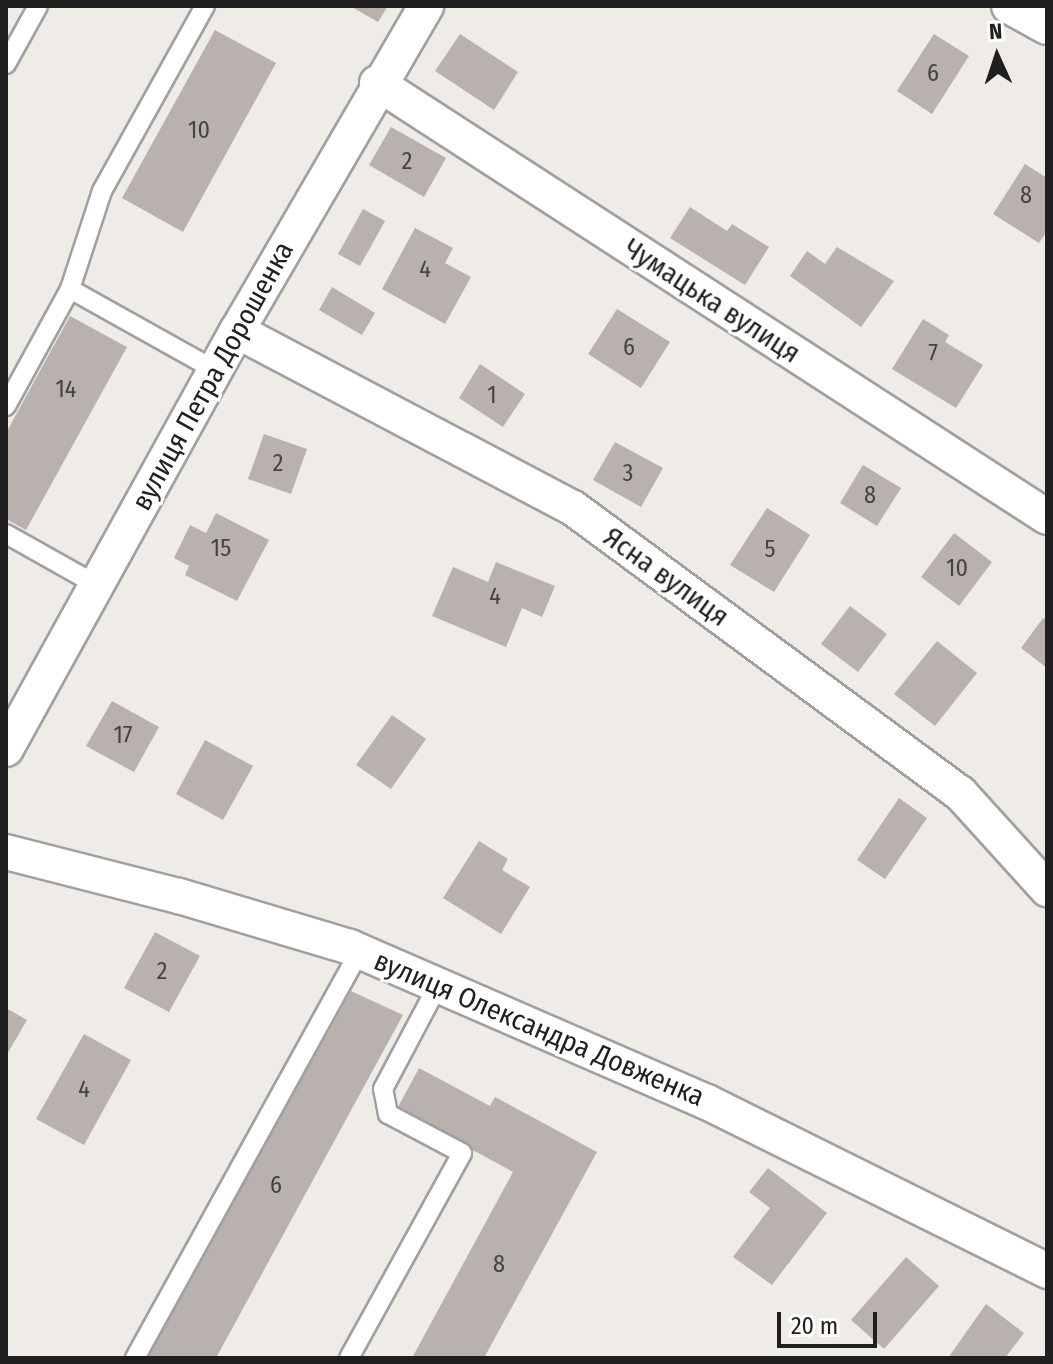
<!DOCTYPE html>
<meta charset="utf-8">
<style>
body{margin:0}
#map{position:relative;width:1053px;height:1364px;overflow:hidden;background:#efece7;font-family:"Fira Sans Condensed",sans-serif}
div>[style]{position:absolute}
.building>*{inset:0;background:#b8b1ad}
.roads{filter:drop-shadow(2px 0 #a0a0a0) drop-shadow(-2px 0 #a0a0a0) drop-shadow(0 2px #a0a0a0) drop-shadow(0 -2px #a0a0a0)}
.lane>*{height:18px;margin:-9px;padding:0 9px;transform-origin:9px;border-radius:9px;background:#fff}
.street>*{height:34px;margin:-17px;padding:0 17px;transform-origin:17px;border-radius:17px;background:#fff}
span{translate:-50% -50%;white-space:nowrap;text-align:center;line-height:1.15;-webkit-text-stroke:6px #fff;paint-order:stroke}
.number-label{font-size:24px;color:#454442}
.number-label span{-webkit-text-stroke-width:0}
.street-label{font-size:28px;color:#1f1f1f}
.frame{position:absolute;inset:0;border:8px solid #1f1f1f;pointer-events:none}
.north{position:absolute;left:957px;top:16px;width:80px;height:80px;-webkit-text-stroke:6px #fff;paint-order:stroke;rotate:357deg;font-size:22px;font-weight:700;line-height:32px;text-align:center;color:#1f1f1f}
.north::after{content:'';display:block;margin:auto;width:28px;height:36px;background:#1f1f1f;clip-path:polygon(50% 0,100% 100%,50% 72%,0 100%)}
.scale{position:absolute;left:777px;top:1312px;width:100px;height:36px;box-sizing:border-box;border:4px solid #1f1f1f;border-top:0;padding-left:10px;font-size:24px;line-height:28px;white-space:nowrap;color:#1f1f1f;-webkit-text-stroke:6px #fff;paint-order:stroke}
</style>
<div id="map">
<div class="building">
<i style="clip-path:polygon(350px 6px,388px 6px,378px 22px)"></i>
<i style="clip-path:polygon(215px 30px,276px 63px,183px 232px,122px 198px)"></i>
<i style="clip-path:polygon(460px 34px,518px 72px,494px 110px,435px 71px)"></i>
<i style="clip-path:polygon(934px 34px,969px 56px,932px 114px,897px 91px)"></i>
<i style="clip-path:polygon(391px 127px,446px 158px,424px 197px,369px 165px)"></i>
<i style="clip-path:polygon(1025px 164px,1047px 178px,1047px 231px,1039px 243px,993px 214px)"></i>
<i style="clip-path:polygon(690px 207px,727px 231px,732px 224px,769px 247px,745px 285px,670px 238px)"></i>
<i style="clip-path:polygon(363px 209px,385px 221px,360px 266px,338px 254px)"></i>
<i style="clip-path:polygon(415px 228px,453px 248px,445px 263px,471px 277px,445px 324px,382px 289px)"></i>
<i style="clip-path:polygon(837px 247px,894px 281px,861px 327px,790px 276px,807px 251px,825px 264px)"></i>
<i style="clip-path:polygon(332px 287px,375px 313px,362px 335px,319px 310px)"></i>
<i style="clip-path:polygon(617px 309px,670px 342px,641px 388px,588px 354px)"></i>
<i style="clip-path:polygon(70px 316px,127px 347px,26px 530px,6px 519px,6px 433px)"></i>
<i style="clip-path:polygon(923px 319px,949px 335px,945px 342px,983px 365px,956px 408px,892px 369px)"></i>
<i style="clip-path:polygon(480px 364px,525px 394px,503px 427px,459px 398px)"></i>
<i style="clip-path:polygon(264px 434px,307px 449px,291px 494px,248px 479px)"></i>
<i style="clip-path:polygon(615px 442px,663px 468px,641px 507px,593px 480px)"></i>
<i style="clip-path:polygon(863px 465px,901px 488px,877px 526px,840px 503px)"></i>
<i style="clip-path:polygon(767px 508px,810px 535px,774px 592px,730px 565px)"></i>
<i style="clip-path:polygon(216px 513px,269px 540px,237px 601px,185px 575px,189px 566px,174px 558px,190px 525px,206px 533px)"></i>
<i style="clip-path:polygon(954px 533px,992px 562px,959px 606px,921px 577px)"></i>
<i style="clip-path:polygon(496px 562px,555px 586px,542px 617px,522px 608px,506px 647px,432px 616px,453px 567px,488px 582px)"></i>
<i style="clip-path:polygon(850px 606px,887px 634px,858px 672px,821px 644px)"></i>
<i style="clip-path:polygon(1043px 618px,1047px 620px,1047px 668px,1021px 648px)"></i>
<i style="clip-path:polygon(937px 641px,977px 673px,935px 726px,894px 694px)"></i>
<i style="clip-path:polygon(112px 701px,159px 727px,134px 772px,86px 746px)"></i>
<i style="clip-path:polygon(392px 715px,426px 739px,391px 789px,356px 765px)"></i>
<i style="clip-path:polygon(205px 740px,253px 766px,223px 820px,176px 794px)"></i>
<i style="clip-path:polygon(899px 798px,927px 818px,885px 879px,857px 860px)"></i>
<i style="clip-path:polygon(479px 841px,508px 859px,502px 870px,530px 887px,501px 934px,443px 898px)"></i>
<i style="clip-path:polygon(155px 932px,200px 956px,169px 1012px,124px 988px)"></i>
<i style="clip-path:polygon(351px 991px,403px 1015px,216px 1358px,147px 1358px)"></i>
<i style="clip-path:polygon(6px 1008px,27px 1020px,6px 1056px)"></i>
<i style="clip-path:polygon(84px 1034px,131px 1060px,84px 1145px,36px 1119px)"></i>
<i style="clip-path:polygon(419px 1068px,490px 1106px,495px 1097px,597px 1152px,484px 1358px,412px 1358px,513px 1172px,397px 1109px)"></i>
<i style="clip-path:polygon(768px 1168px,827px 1213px,772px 1285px,733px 1257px,770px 1208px,749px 1192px)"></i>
<i style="clip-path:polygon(906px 1257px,939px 1286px,884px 1349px,851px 1320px)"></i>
<i style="clip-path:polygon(986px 1304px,1024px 1333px,1005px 1358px,948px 1358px)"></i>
</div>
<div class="roads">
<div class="lane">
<i style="left:6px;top:64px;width:66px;rotate:-61.1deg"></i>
<i style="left:70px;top:289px;width:103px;rotate:-71.9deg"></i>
<i style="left:102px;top:191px;width:212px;rotate:-60.9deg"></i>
<i style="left:6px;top:406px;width:133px;rotate:-61.3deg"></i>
<i style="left:70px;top:289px;width:166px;rotate:29.2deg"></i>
<i style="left:6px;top:534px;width:104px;rotate:29.3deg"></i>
<i style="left:135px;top:1358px;width:465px;rotate:-61.1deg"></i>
<i style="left:349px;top:1358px;width:234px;rotate:-61.1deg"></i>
<i style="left:462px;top:1153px;width:84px;rotate:-152.2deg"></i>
<i style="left:388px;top:1114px;width:25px;rotate:-101deg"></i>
<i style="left:383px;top:1089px;width:118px;rotate:-62.1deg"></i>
</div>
<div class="street">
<i style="left:1009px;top:6px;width:43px;rotate:28.9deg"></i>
<i style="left:377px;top:83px;width:798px;rotate:32.93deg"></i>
<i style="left:237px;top:331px;width:380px;rotate:27.8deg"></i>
<i style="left:573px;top:508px;width:481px;rotate:36.4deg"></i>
<i style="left:960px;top:793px;width:130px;rotate:47.8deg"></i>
<i style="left:6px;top:749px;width:478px;rotate:-61.1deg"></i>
<i style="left:237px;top:331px;width:376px;rotate:-59.8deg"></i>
<i style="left:6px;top:852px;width:179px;rotate:14.3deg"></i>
<i style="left:179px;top:896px;width:178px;rotate:16.6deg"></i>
<i style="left:350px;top:947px;width:389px;rotate:23.5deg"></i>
<i style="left:707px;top:1102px;width:380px;rotate:26.4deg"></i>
</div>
</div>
<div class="number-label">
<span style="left:933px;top:74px">6</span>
<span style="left:199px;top:131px">10</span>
<span style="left:407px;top:162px">2</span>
<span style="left:1026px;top:196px">8</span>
<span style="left:425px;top:270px">4</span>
<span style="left:629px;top:348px">6</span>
<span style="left:933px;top:354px">7</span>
<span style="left:66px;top:390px">14</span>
<span style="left:492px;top:396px">1</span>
<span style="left:278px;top:464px">2</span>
<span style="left:628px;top:474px">3</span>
<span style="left:870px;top:496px">8</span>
<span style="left:221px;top:549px">15</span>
<span style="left:770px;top:550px">5</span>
<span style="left:957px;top:569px">10</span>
<span style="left:495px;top:597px">4</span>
<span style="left:123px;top:736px">17</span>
<span style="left:162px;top:972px">2</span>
<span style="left:84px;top:1090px">4</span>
<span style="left:276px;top:1186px">6</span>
<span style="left:499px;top:1265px">8</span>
</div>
<div class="street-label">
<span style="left:712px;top:301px;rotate:33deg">Чумацька вулиця</span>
<span style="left:213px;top:376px;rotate:-61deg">вулиця Петра Дорошенка</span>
<span style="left:666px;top:577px;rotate:36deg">Ясна вулиця</span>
<span style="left:539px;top:1029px;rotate:23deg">вулиця Олександра Довженка</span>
</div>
<div class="frame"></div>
<div class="north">N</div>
<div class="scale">20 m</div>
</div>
